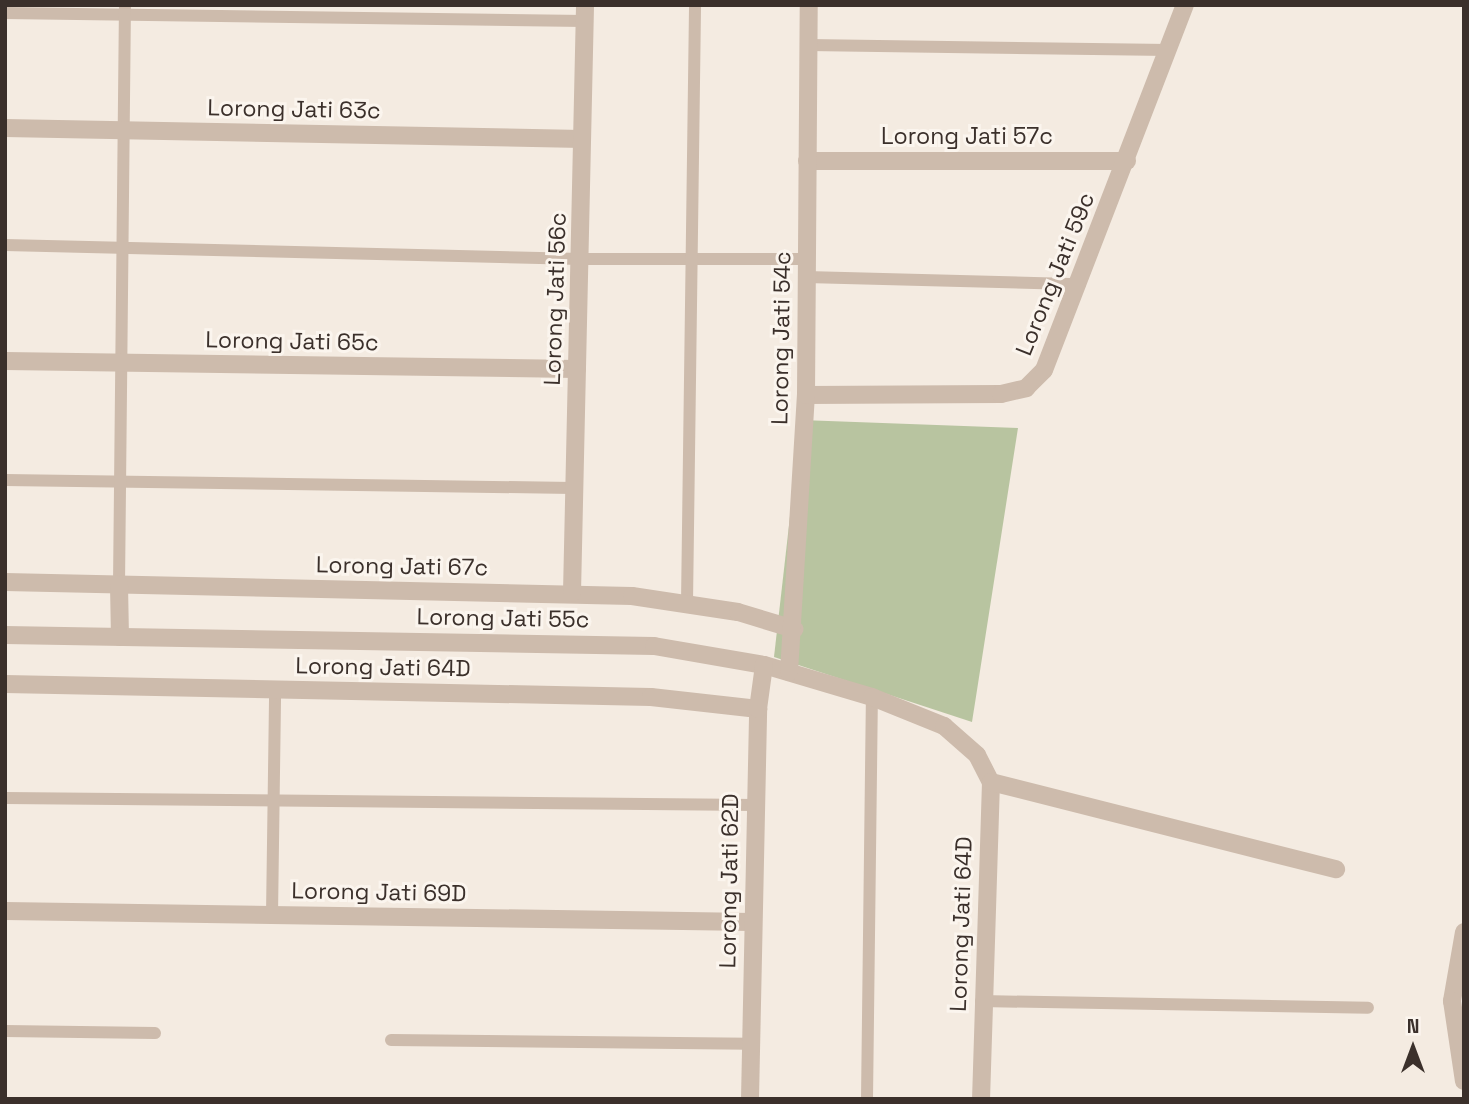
<!DOCTYPE html>
<style>
body{margin:0}
#map{position:relative;width:1469px;height:1104px;overflow:hidden;background:#f4ebe1;font-family:"Space Grotesk",sans-serif}
div>[style]{position:absolute}
.green>*{inset:0;background:#b8c4a0}
.service>*{height:12px;margin:-6px;padding:0 6px;transform-origin:6px;border-radius:6px;background:#cdbbac}
.minor>*{height:18px;margin:-9px;padding:0 9px;transform-origin:9px;border-radius:9px;background:#cdbbac}
span{translate:-50% -50%;white-space:nowrap;text-align:center;line-height:1.15;-webkit-text-stroke:6px #fbf5ee;paint-order:stroke}
.street-label{font-size:23px;color:#3b302b}
.frame{position:absolute;inset:0;border:7px solid #3b302b;pointer-events:none}
.north{position:absolute;left:1378px;top:1013px;width:70px;height:70px;-webkit-text-stroke:5px #fbf5ee;paint-order:stroke;rotate:0deg;font-size:19px;font-weight:700;line-height:28px;text-align:center;color:#3b302b}
.north::after{content:'';display:block;margin:auto;width:24px;height:32px;background:#3b302b;clip-path:polygon(50% 0,100% 100%,50% 72%,0 100%)}
</style>
<div id="map">
<div class="green">
<i style="clip-path:polygon(801px 420px,1018px 428px,972px 722px,774px 657px)"></i>
</div>
<div class="service">
<i style="left:5px;top:13px;width:580px;rotate:0.79deg"></i>
<i style="left:808px;top:45px;width:361px;rotate:0.8deg"></i>
<i style="left:5px;top:245px;width:577px;rotate:1.39deg"></i>
<i style="left:582px;top:259px;width:225px"></i>
<i style="left:806px;top:277px;width:274px;rotate:1.5deg"></i>
<i style="left:5px;top:480px;width:568px;rotate:0.81deg"></i>
<i style="left:119px;top:585px;width:580px;rotate:-89.41deg"></i>
<i style="left:687px;top:603px;width:598px;rotate:-89.23deg"></i>
<i style="left:5px;top:798px;width:751px;rotate:0.53deg"></i>
<i style="left:272px;top:915px;width:226px;rotate:-89.2deg"></i>
<i style="left:981px;top:1001px;width:387px;rotate:1deg"></i>
<i style="left:5px;top:1031px;width:150px;rotate:0.8deg"></i>
<i style="left:391px;top:1040px;width:359px;rotate:0.6deg"></i>
<i style="left:867px;top:1099px;width:402px;rotate:-89.3deg"></i>
</div>
<div class="minor">
<i style="left:5px;top:128px;width:577px;rotate:1.09deg"></i>
<i style="left:807px;top:161px;width:320px"></i>
<i style="left:5px;top:361px;width:572px;rotate:0.8deg"></i>
<i style="left:806px;top:395px;width:195px;rotate:-0.3deg"></i>
<i style="left:1001px;top:394px;width:26px;rotate:-13deg"></i>
<i style="left:1026px;top:388px;width:25px;rotate:-45deg"></i>
<i style="left:1044px;top:370px;width:391px;rotate:-68.9deg"></i>
<i style="left:5px;top:582px;width:627px;rotate:1.28deg"></i>
<i style="left:632px;top:596px;width:107px;rotate:8.6deg"></i>
<i style="left:738px;top:612px;width:59px;rotate:16.9deg"></i>
<i style="left:119px;top:585px;width:52px;rotate:88.9deg"></i>
<i style="left:572px;top:593px;width:588px;rotate:-88.73deg"></i>
<i style="left:5px;top:635px;width:649px;rotate:0.97deg"></i>
<i style="left:654px;top:646px;width:112px;rotate:9.8deg"></i>
<i style="left:764px;top:665px;width:113px;rotate:16.5deg"></i>
<i style="left:872px;top:697px;width:78px;rotate:21.9deg"></i>
<i style="left:944px;top:726px;width:44px;rotate:41.3deg"></i>
<i style="left:977px;top:755px;width:30px;rotate:63deg"></i>
<i style="left:991px;top:782px;width:317px;rotate:91.8deg"></i>
<i style="left:789px;top:672px;width:278px;rotate:-86.5deg"></i>
<i style="left:806px;top:395px;width:390px;rotate:-89.6deg"></i>
<i style="left:5px;top:684px;width:646px;rotate:1.15deg"></i>
<i style="left:651px;top:697px;width:108px;rotate:6.4deg"></i>
<i style="left:991px;top:782px;width:356px;rotate:14.2deg"></i>
<i style="left:5px;top:911px;width:747px;rotate:0.84deg"></i>
<i style="left:1464px;top:932px;width:70px;rotate:99.9deg"></i>
<i style="left:1452px;top:1001px;width:81px;rotate:81.5deg"></i>
<i style="left:750px;top:1099px;width:390px;rotate:-88.8deg"></i>
<i style="left:758px;top:709px;width:44px;rotate:-82.2deg"></i>
</div>
<div class="street-label">
<span style="left:294px;top:109px;rotate:1deg">Lorong Jati 63c</span>
<span style="left:967px;top:136px">Lorong Jati 57c</span>
<span style="left:1055px;top:274px;rotate:-68deg">Lorong Jati 59c</span>
<span style="left:555px;top:299px;rotate:-88deg">Lorong Jati 56c</span>
<span style="left:781px;top:338px;rotate:-89deg">Lorong Jati 54c</span>
<span style="left:292px;top:341px;rotate:1deg">Lorong Jati 65c</span>
<span style="left:402px;top:566px;rotate:1deg">Lorong Jati 67c</span>
<span style="left:503px;top:618px;rotate:1deg">Lorong Jati 55c</span>
<span style="left:383px;top:667px;rotate:1deg">Lorong Jati 64D</span>
<span style="left:729px;top:881px;rotate:-89deg">Lorong Jati 62D</span>
<span style="left:379px;top:892px;rotate:1deg">Lorong Jati 69D</span>
<span style="left:961px;top:924px;rotate:-88deg">Lorong Jati 64D</span>
</div>
<div class="frame"></div>
<div class="north">N</div>
</div>
